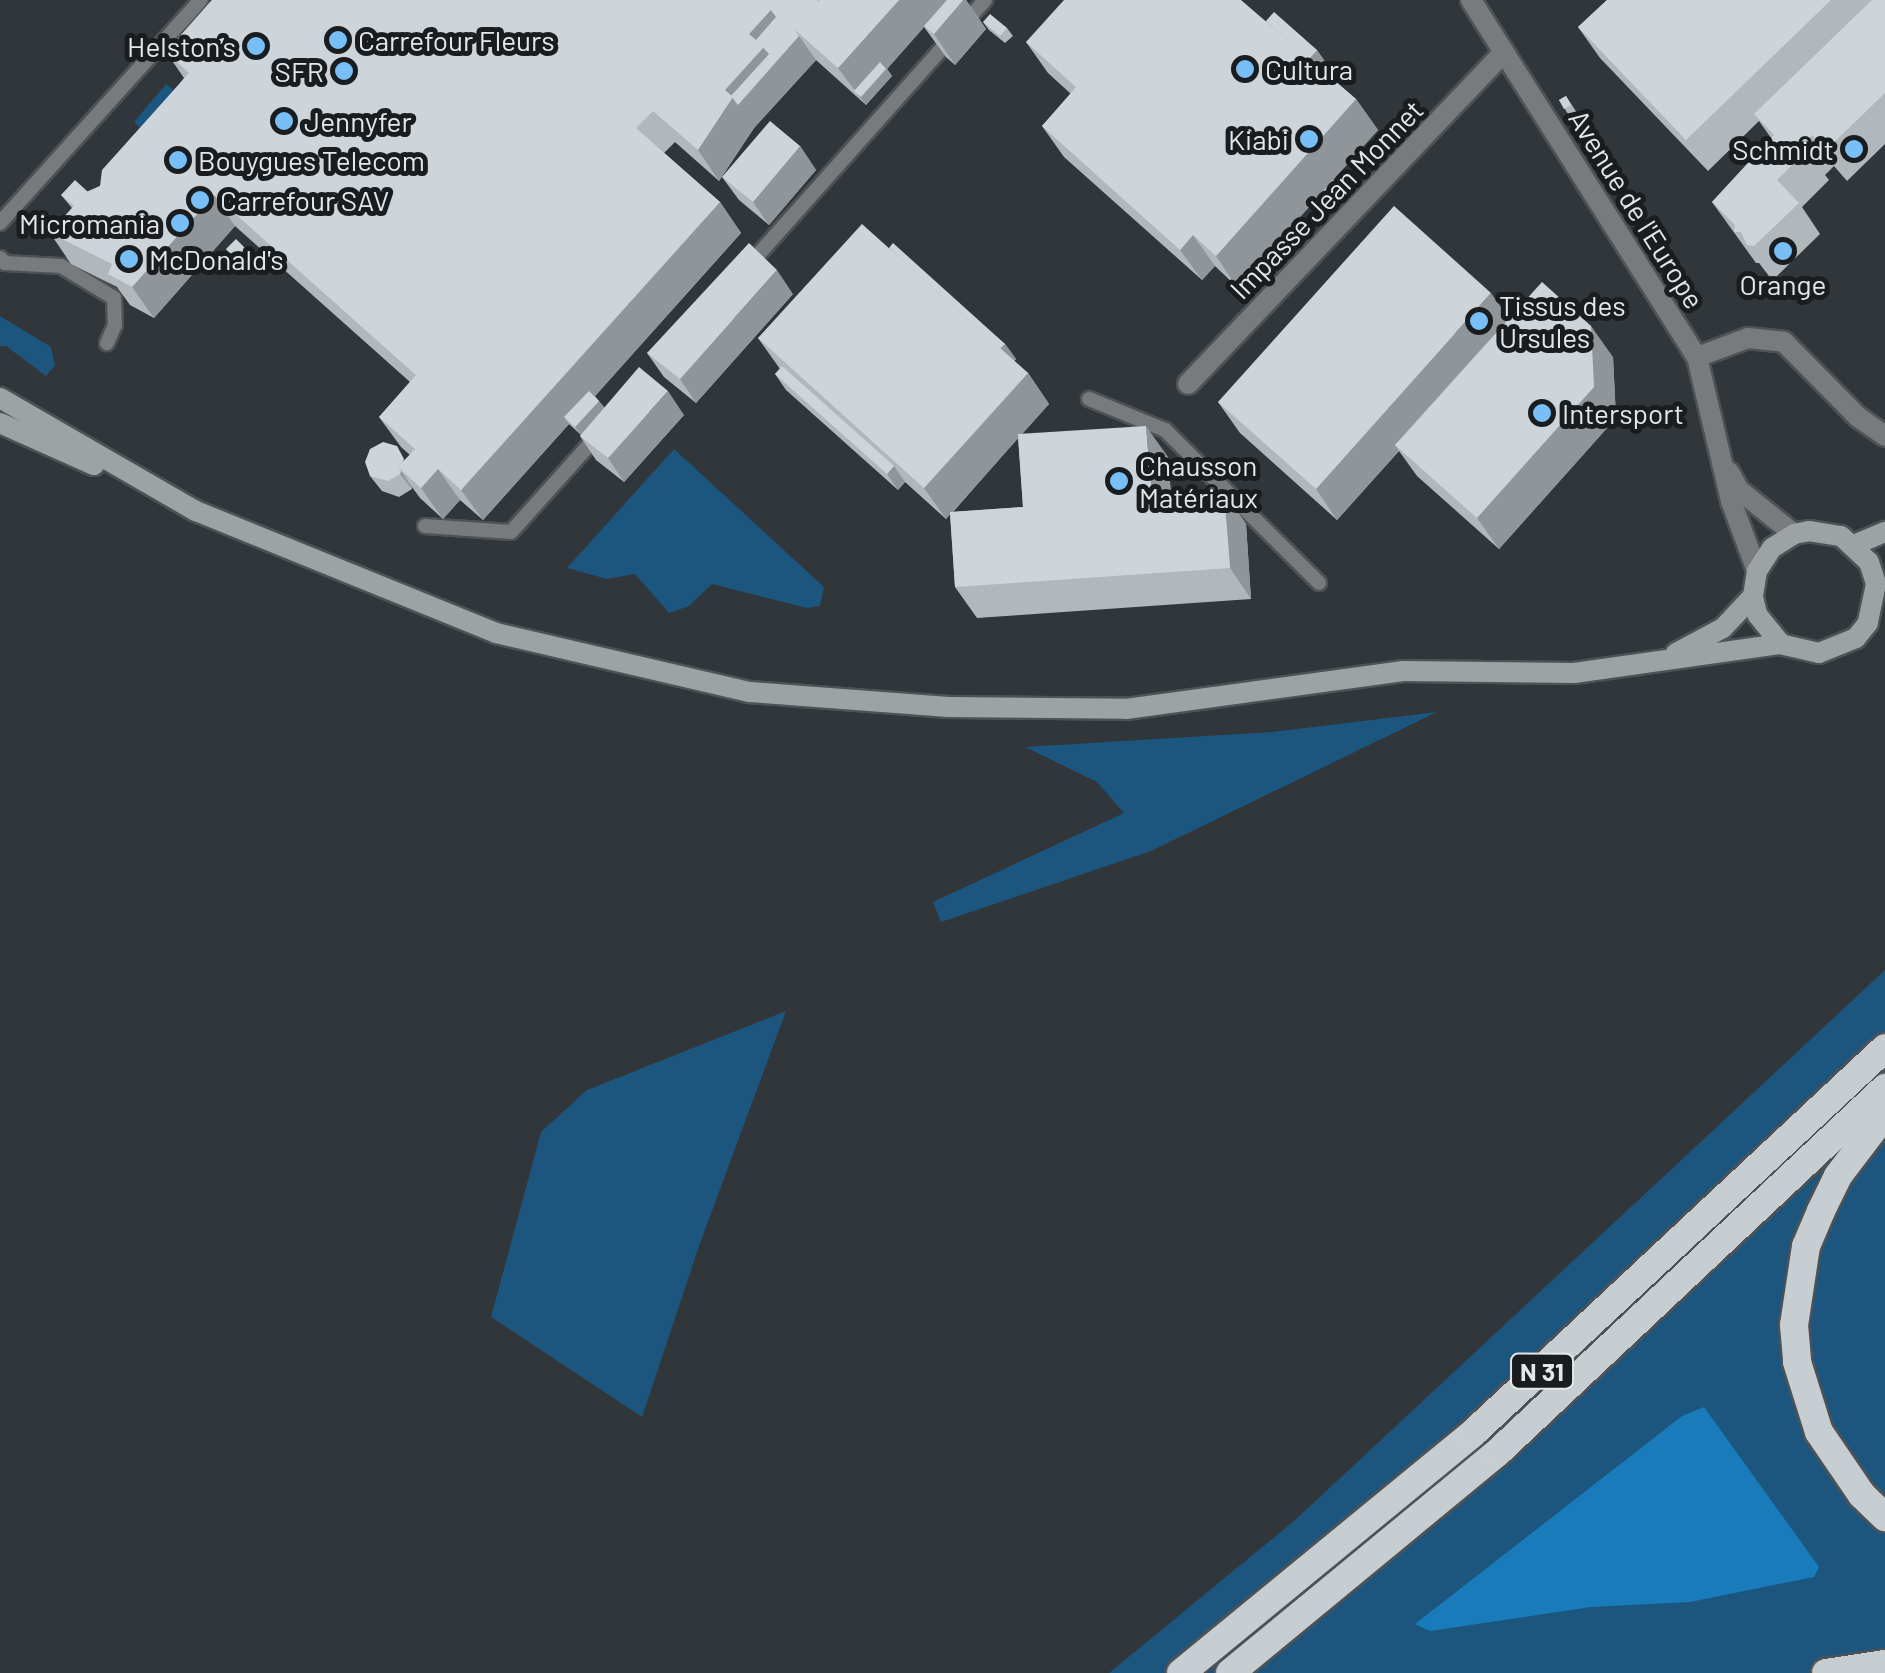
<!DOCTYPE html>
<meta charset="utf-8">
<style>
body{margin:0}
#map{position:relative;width:1885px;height:1673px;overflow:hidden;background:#30363a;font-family:Barlow,sans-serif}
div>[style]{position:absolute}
.green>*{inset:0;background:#1c567e}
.water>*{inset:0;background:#197bb9}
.roads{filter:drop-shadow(2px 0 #4d5256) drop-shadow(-2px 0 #4d5256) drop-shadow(0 2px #4d5256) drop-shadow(0 -2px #4d5256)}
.service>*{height:14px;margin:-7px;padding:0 7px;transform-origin:7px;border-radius:7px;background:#787b7d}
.minor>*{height:20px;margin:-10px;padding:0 10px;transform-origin:10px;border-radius:10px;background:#787b7d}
.tertiary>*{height:20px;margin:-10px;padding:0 10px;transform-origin:10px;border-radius:10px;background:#787b7d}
.secondary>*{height:20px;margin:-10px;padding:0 10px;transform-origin:10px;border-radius:10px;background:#9da2a5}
.trunk>*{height:28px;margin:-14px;padding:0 14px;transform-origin:14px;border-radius:14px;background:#c7ced2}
.wall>*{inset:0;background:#b1b7bb}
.shaded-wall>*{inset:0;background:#909599}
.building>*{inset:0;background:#ced5da}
.dots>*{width:28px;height:28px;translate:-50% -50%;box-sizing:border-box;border:5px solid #1a1d1f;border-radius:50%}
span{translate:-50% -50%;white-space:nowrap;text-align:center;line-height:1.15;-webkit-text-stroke:10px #1a1d1f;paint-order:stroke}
.shield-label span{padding:2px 8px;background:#1a1d1f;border:2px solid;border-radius:8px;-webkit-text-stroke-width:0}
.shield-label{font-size:25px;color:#e4e7ea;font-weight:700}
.poi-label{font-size:28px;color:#e4e7ea}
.left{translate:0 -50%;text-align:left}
.right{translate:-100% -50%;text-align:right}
.street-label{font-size:28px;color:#e4e7ea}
</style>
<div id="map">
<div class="green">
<i style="clip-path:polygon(166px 84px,187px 101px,152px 138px,134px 122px)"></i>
<i style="clip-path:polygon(0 316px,51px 347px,55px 365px,46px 376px,6px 346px,0 346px)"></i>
<i style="clip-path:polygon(674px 449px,824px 587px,820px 606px,807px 608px,712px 584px,689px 606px,669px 613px,635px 574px,607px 579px,567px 568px)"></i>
<i style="clip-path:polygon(1437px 712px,1151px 851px,941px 922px,933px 902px,1124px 813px,1097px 782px,1025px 747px,1272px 732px)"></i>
<i style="clip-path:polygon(1885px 970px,1885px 1673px,1109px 1673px,1294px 1521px)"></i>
<i style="clip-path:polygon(786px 1011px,699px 1246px,642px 1417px,491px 1317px,541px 1132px,587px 1090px)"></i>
</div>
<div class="water">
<i style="clip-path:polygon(1704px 1407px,1819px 1567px,1814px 1577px,1690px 1602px,1591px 1607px,1430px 1631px,1415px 1624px,1682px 1416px)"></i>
</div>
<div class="roads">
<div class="service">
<i style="left:0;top:223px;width:300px;rotate:-48deg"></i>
<i style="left:0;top:258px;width:7px;rotate:45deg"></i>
<i style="left:5px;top:263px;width:56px;rotate:3.1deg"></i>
<i style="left:61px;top:266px;width:62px;rotate:31.1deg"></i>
<i style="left:114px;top:298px;width:27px;rotate:88deg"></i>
<i style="left:115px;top:325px;width:20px;rotate:114deg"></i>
<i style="left:749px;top:265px;width:355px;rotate:-48.3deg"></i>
<i style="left:1089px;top:399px;width:82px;rotate:22.2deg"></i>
<i style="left:1165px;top:430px;width:217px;rotate:44.8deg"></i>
<i style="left:425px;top:526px;width:86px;rotate:4deg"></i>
<i style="left:511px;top:532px;width:132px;rotate:-48.1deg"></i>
</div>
<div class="minor">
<i style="left:1697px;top:357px;width:54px;rotate:-20.4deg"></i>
<i style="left:1748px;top:338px;width:36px;rotate:6deg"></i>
<i style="left:1784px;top:342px;width:105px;rotate:45.4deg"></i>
<i style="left:1858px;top:417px;width:33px;rotate:35deg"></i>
<i style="left:1188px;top:384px;width:458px;rotate:-46.4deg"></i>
</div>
<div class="tertiary">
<i style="left:1471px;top:0;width:423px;rotate:57.7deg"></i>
<i style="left:1697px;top:357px;width:148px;rotate:76.7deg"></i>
<i style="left:1731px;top:501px;width:75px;rotate:69.6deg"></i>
<i style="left:1729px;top:472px;width:21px;rotate:61deg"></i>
<i style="left:1739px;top:490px;width:70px;rotate:38.7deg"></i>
</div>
<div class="secondary">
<i style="left:0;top:398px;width:226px;rotate:30deg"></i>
<i style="left:196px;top:511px;width:324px;rotate:22.1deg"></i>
<i style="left:496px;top:633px;width:261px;rotate:13.1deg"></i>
<i style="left:750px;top:692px;width:199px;rotate:4.3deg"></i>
<i style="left:948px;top:707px;width:178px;rotate:0.6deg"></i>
<i style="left:1126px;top:709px;width:280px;rotate:-7.8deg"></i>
<i style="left:1403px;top:671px;width:171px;rotate:0.7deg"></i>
<i style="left:1574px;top:673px;width:209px;rotate:-8deg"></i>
<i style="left:0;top:423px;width:103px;rotate:24.1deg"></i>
<i style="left:1854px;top:545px;width:34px;rotate:-23deg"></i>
<i style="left:1676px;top:653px;width:53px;rotate:-28deg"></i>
<i style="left:1723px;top:628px;width:44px;rotate:-46.8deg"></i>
<i style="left:1753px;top:596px;width:25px;rotate:-81deg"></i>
<i style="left:1757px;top:571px;width:27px;rotate:-57deg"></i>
<i style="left:1772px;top:548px;width:26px;rotate:-32deg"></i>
<i style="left:1794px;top:534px;width:15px;rotate:-11deg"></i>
<i style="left:1809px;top:531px;width:32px;rotate:9deg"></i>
<i style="left:1841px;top:536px;width:38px;rotate:43deg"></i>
<i style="left:1869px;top:562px;width:23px;rotate:72deg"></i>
<i style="left:1876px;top:584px;width:40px;rotate:102deg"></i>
<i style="left:1868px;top:623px;width:19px;rotate:129deg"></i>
<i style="left:1856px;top:638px;width:40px;rotate:158deg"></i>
<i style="left:1819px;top:653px;width:39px;rotate:-167deg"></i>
<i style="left:1781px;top:644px;width:38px;rotate:-129deg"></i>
<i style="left:1757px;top:614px;width:18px;rotate:-103deg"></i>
</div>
<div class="trunk">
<i style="left:1885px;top:1114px;width:78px;rotate:127.2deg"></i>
<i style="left:1838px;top:1176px;width:39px;rotate:116deg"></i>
<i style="left:1821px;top:1211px;width:38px;rotate:113deg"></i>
<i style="left:1806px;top:1246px;width:80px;rotate:98.6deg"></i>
<i style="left:1794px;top:1325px;width:37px;rotate:85deg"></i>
<i style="left:1797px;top:1362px;width:73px;rotate:72.6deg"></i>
<i style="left:1819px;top:1432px;width:76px;rotate:55.7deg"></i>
<i style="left:1862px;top:1495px;width:32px;rotate:44deg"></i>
<i style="left:1181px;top:1673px;width:377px;rotate:-39.4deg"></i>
<i style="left:1472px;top:1434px;width:565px;rotate:-43.06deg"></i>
<i style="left:1230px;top:1673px;width:346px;rotate:-39.5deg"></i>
<i style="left:1497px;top:1453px;width:533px;rotate:-43.25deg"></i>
<i style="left:1826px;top:1673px;width:60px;rotate:-8.7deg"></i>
</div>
</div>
<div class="wall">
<i style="clip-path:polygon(212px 0,966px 0,986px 29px,955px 65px,946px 57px,924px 27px,887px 69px,892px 76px,866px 105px,816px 60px,754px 128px,719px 181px,675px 142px,664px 153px,720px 202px,741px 233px,595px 396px,604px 408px,684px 415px,624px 482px,596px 460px,580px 436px,581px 435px,569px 424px,483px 520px,460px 500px,443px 519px,420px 498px,412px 487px,412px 489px,399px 497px,382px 491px,370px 476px,406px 459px,410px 455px,401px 447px,379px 417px,410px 382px,235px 226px,154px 318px,130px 305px,117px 287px,71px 264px,50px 233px,72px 208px,61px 195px,88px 192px,100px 186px,184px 78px,166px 52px)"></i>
<i style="clip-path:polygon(1607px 0,1885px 0,1885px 144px,1847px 181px,1834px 166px,1825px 175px,1829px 180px,1802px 207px,1820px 234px,1776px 277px,1769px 276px,1759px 263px,1756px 263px,1712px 202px,1771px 138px,1759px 121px,1708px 171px,1600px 58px,1578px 27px)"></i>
<i style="clip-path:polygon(1266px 21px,1317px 50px,1328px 66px,1323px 71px,1356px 99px,1378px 130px,1333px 180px,1347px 195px,1332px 211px,1319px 196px,1237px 287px,1215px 266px,1202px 280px,1064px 157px,1042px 126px,1071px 94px,1048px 73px,1026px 42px)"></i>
<i style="clip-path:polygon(983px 22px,1007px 28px,1013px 36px,1005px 43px,989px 30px)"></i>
<i style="clip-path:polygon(1566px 96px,1577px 113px,1570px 117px,1559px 100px)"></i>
<i style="clip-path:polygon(800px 146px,816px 170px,769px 225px,739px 200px,722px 177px)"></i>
<i style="clip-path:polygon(evenodd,889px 248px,1005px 344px,1016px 359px,1014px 361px,1028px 373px,1049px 404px,1022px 434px,1168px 457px,1171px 497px,1224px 493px,1246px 524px,1251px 599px,977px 618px,955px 587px,950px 514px,946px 519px,905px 482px,898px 490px,786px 390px,775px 374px,780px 369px,758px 338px,889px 248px,1018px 438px,1023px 507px,953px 512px,1018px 438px)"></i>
<i style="clip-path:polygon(226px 249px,249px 252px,255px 260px,244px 270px)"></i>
<i style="clip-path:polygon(793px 294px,696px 403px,664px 377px,647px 353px)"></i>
<i style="clip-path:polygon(1509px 318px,1613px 357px,1616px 418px,1499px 549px,1417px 476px,1399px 451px,1337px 520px,1240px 433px,1218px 402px)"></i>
</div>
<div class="shaded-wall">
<i style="clip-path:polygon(899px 0,948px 0,887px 69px,892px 76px,866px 105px,838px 68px)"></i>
<i style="clip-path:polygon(963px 0,966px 0,986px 29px,955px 65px,934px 34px)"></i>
<i style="clip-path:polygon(770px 10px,799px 36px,816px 60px,754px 128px,719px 181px,698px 150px,749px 34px)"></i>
<i style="clip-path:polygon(1317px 50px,1328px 66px,1318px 77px,1307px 61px)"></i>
<i style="clip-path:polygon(1356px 99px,1378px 130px,1237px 287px,1216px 256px)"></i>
<i style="clip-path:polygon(800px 146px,816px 170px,769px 225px,753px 202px)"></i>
<i style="clip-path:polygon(1341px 187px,1347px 195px,1332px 211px,1327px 203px)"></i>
<i style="clip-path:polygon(214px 195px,235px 226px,154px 318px,132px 287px)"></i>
<i style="clip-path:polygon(720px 202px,741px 233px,571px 423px,564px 417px,569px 424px,483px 520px,461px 490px)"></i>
<i style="clip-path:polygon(1193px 235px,1215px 266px,1202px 280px,1180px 250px)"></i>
<i style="clip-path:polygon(777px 270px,793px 294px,696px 403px,680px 379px)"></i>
<i style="clip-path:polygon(1491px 293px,1513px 324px,1395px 445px,1399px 451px,1337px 520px,1316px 489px)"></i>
<i style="clip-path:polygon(1591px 326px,1613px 357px,1616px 418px,1499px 549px,1477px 518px)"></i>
<i style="clip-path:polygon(1005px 344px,1016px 359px,1009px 367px,998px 351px)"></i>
<i style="clip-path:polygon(1028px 373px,1049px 404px,946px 519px,924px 488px)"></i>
<i style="clip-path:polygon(668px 391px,684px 415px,624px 482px,608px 458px)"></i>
<i style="clip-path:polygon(599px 401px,605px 408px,581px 435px,575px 427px)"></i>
<i style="clip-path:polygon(1146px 426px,1168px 457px,1174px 529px,1152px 498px)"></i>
<i style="clip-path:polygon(894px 466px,905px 482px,898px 490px,887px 474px)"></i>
<i style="clip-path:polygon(438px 469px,460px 500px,443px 519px,421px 488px)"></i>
<i style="clip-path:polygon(401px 471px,412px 487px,412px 489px,400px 474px)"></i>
<i style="clip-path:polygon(1224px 493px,1246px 524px,1251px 599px,1230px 568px)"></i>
</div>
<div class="building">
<i style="clip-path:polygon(212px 0,766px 0,770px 4px,771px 10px,749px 34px,764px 47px,725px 90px,733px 97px,698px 150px,653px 111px,636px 128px,720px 202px,461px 490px,438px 469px,421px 488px,398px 467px,415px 449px,379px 417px,416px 375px,214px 195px,132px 287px,108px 274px,112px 264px,50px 233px,86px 192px,100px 186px,102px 170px,189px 73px,166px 52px)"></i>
<i style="clip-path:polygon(766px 0,817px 0,819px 2px,794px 29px,799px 36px,738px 105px,731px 96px,769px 54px,756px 40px,776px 17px,771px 10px,770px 4px)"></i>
<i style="clip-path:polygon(820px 0,899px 0,838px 68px,794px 29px)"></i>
<i style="clip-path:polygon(947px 0,963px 0,934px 34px,924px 26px)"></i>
<i style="clip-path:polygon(1064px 0,1241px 0,1356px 99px,1216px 256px,1193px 235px,1180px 250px,1042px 126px,1076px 87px,1026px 42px)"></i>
<i style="clip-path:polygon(1607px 0,1831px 0,1686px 140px,1578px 27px)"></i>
<i style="clip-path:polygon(1872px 0,1885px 0,1885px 93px,1826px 150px,1812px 135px,1803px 144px,1808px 149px,1777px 180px,1799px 203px,1754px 246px,1747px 245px,1741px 232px,1734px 232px,1735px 225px,1712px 202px,1774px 135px,1754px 114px)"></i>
<i style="clip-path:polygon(1274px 12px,1317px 50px,1309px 59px,1266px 21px)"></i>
<i style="clip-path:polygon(990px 14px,1007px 28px,1000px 36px,983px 22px)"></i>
<i style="clip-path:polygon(880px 62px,886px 69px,861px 97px,854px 91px)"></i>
<i style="clip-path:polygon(1566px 96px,1571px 105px,1564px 109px,1559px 100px)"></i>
<i style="clip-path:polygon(770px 121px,800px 146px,753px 202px,722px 177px)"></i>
<i style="clip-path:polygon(75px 180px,88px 192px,74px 206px,61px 195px)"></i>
<i style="clip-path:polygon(1333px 180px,1341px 187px,1327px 203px,1319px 196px)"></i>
<i style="clip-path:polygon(1394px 206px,1491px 293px,1316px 489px,1218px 402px)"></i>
<i style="clip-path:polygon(862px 224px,1028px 373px,924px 488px,758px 338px)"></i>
<i style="clip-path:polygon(236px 239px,249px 252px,239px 262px,226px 249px)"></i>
<i style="clip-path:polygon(749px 243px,777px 270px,680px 379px,647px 353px)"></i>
<i style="clip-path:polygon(893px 243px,1005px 344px,1000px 348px,889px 248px)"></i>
<i style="clip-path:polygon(1542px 282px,1591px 326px,1594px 387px,1477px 518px,1395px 445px)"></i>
<i style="clip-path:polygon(782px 366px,894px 466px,887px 474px,775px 374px)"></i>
<i style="clip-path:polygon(639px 367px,668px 391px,608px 458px,580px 436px)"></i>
<i style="clip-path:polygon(589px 391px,599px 401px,575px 427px,564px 417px)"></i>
<i style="clip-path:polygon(1146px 426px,1152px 498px,1224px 493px,1230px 568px,955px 587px,950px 512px,1023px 507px,1018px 434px)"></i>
<i style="clip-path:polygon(383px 442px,397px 446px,404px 459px,398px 467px,401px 471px,400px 474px,388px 481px,370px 476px,365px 462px,370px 449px)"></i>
</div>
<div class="dots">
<i style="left:338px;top:40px;background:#78bff7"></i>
<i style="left:256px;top:46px;background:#78bff7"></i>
<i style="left:1245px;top:69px;background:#78bff7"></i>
<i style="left:344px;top:71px;background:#78bff7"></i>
<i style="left:284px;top:121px;background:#78bff7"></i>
<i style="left:1309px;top:139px;background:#78bff7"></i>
<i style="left:1854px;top:149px;background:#78bff7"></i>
<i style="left:178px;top:160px;background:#78bff7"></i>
<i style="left:200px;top:200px;background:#78bff7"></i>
<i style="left:180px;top:223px;background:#78bff7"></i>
<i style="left:1783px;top:251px;background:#78bff7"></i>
<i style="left:129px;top:259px;background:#78bff7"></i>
<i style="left:1479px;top:321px;background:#78bff7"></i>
<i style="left:1542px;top:413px;background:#78bff7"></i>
<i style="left:1119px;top:481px;background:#78bff7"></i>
</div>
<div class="shield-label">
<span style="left:1542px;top:1371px">N 31</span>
</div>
<div class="poi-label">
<span class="left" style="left:358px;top:40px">Carrefour Fleurs</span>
<span class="right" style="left:236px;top:46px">Helston’s</span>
<span class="left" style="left:1265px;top:69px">Cultura</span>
<span class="right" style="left:324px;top:71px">SFR</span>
<span class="left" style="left:304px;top:121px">Jennyfer</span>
<span class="right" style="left:1289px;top:139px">Kiabi</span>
<span class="right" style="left:1834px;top:149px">Schmidt</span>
<span class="left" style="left:198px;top:160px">Bouygues Telecom</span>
<span class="left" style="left:220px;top:200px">Carrefour SAV</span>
<span class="right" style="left:160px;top:223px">Micromania</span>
<span class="left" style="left:149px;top:259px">McDonald's</span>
<span style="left:1783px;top:284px">Orange</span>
<span class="left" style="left:1499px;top:321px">Tissus des<br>Ursules</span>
<span class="left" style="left:1562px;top:413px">Intersport</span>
<span class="left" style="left:1139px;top:481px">Chausson<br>Matériaux</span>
</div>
<div class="street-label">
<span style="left:1326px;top:199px;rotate:-46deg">Impasse Jean Monnet</span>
<span style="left:1637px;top:209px;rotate:58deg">Avenue de l'Europe</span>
</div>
</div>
